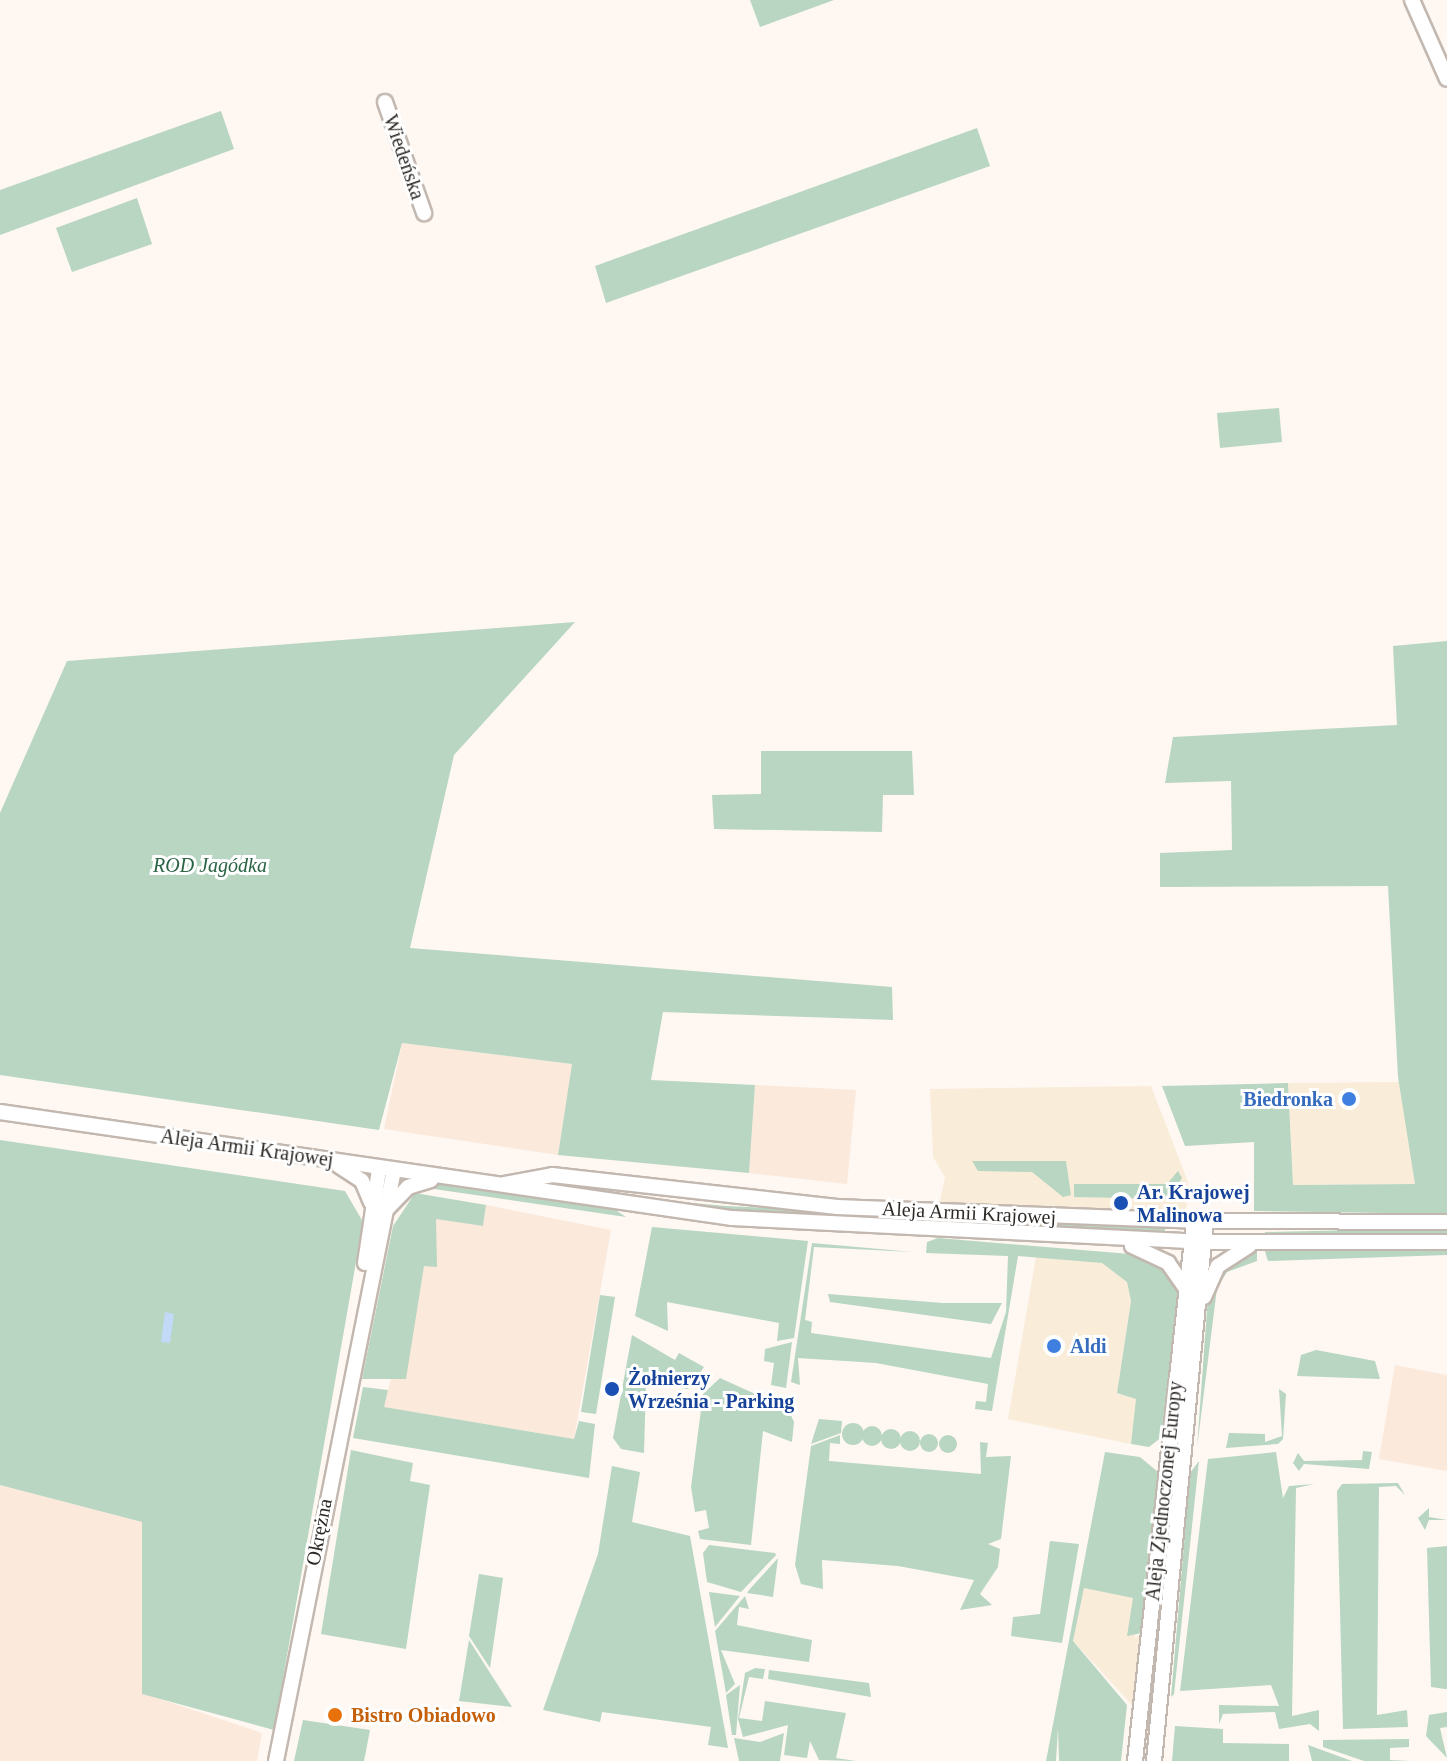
<!DOCTYPE html>
<meta charset="utf-8">
<style>
body{margin:0}
#map{position:relative;width:1447px;height:1761px;overflow:hidden;background:#fef7f2;font-family:"Times New Roman",serif}
div>[style]{position:absolute}
.commercial>*{inset:0;background:#f9edd9}
.built>*{inset:0;background:#fbe9db}
.green>*{inset:0;background:#b8d6c2}
.round{border-radius:50%}
.water>*{inset:0;background:#c2d9f8}
.roads{filter:drop-shadow(2px 0 #c3b8b0) drop-shadow(-2px 0 #c3b8b0) drop-shadow(0 2px #c3b8b0) drop-shadow(0 -2px #c3b8b0)}
.tertiary>*{height:14px;margin:-7px;padding:0 7px;transform-origin:7px;border-radius:7px;background:#fff}
.secondary>*{height:14px;margin:-7px;padding:0 7px;transform-origin:7px;border-radius:7px;background:#fff}
.dots>*{width:22px;height:22px;translate:-50% -50%;box-sizing:border-box;border:4px solid #fff;border-radius:50%}
span{translate:-50% -50%;white-space:nowrap;text-align:center;line-height:1.15;-webkit-text-stroke:6px #fff;paint-order:stroke}
.street-label{font-size:20px;color:#2d2926}
.park-label{font-size:20px;color:#2b6445;font-style:italic}
.shop-label{font-size:20px;color:#366cbe;font-weight:700}
.right{translate:-100% -50%;text-align:right}
.left{translate:0 -50%;text-align:left}
.transit-label{font-size:20px;color:#164399;font-weight:700}
.food-label{font-size:20px;color:#c56008;font-weight:700}
</style>
<div id="map">
<div class="commercial">
<i style="clip-path:polygon(1402px 1082px,1415px 1184px,1293px 1185px,1288px 1083px)"></i>
<i style="clip-path:polygon(1151px 1086px,1188px 1182px,1186px 1211px,939px 1206px,945px 1177px,933px 1157px,930px 1089px)"></i>
<i style="clip-path:polygon(1036px 1257px,1102px 1263px,1127px 1281px,1131px 1301px,1117px 1393px,1137px 1399px,1131px 1444px,1008px 1419px)"></i>
<i style="clip-path:polygon(1084px 1588px,1133px 1597px,1135px 1638px,1142px 1633px,1134px 1707px,1073px 1641px)"></i>
</div>
<div class="built">
<i style="clip-path:polygon(402px 1043px,572px 1064px,558px 1155px,384px 1129px)"></i>
<i style="clip-path:polygon(755px 1085px,856px 1090px,847px 1184px,749px 1173px)"></i>
<i style="clip-path:polygon(486px 1205px,611px 1230px,574px 1439px,383px 1407px,436px 1219px,483px 1226px)"></i>
<i style="clip-path:polygon(1395px 1365px,1447px 1375px,1447px 1471px,1379px 1459px)"></i>
<i style="clip-path:polygon(0 1485px,142px 1522px,142px 1693px,262px 1733px,257px 1761px,0 1761px)"></i>
</div>
<div class="green">
<i style="clip-path:polygon(750px 0,834px 0,760px 27px)"></i>
<i style="clip-path:polygon(221px 111px,234px 149px,0 235px,0 190px)"></i>
<i style="clip-path:polygon(977px 128px,990px 166px,606px 303px,595px 266px)"></i>
<i style="clip-path:polygon(137px 198px,152px 244px,72px 272px,56px 228px)"></i>
<i style="clip-path:polygon(1279px 408px,1282px 442px,1220px 448px,1217px 413px)"></i>
<i style="clip-path:polygon(575px 622px,454px 755px,410px 948px,892px 987px,893px 1020px,663px 1012px,651px 1080px,755px 1085px,749px 1173px,558px 1155px,572px 1064px,402px 1043px,379px 1130px,0 1075px,0 813px,67px 661px)"></i>
<i style="clip-path:polygon(1447px 641px,1447px 1214px,1254px 1211px,1254px 1142px,1185px 1146px,1162px 1086px,1288px 1083px,1293px 1185px,1415px 1184px,1398px 1077px,1388px 886px,1160px 887px,1160px 853px,1232px 850px,1231px 781px,1165px 783px,1173px 737px,1397px 725px,1393px 646px)"></i>
<i style="clip-path:polygon(761px 751px,912px 751px,914px 795px,883px 795px,882px 832px,714px 829px,712px 795px,761px 794px)"></i>
<i style="clip-path:polygon(0 1140px,345px 1191px,363px 1222px,274px 1730px,142px 1694px,142px 1522px,0 1485px)"></i>
<i style="clip-path:polygon(972px 1161px,1066px 1161px,1071px 1195px,1063px 1197px,1032px 1172px,978px 1171px)"></i>
<i style="clip-path:polygon(1178px 1171px,1182px 1178px,1169px 1199px,1074px 1197px,1074px 1184px,1167px 1184px)"></i>
<i style="clip-path:polygon(440px 1184px,614px 1209px,626px 1217px,420px 1187px)"></i>
<i style="clip-path:polygon(415px 1193px,486px 1205px,483px 1226px,436px 1219px,437px 1267px,424px 1266px,406px 1379px,362px 1379px,393px 1226px)"></i>
<i style="clip-path:polygon(648px 1199px,726px 1206px,811px 1210px,810px 1219px,748px 1215px)"></i>
<i style="clip-path:polygon(817px 1211px,1165px 1228px,1165px 1231px,815px 1220px)"></i>
<i style="clip-path:polygon(652px 1227px,808px 1241px,794px 1338px,777px 1341px,779px 1323px,667px 1302px,668px 1331px,635px 1316px)"></i>
<i style="clip-path:polygon(1447px 1228px,1447px 1237px,1264px 1236px,1265px 1232px)"></i>
<i style="clip-path:polygon(938px 1238px,1142px 1255px,1168px 1270px,1180px 1287px,1163px 1436px,1149px 1447px,1131px 1444px,1136px 1399px,1117px 1393px,1131px 1301px,1127px 1282px,1102px 1263px,1018px 1256px,992px 1411px,975px 1409px,976px 1401px,986px 1402px,988px 1384px,876px 1363px,798px 1358px,800px 1385px,791px 1382px,812px 1243px,913px 1252px,814px 1247px,805px 1320px,812px 1322px,811px 1333px,991px 1358px,1006px 1312px,1008px 1256px,926px 1253px,927px 1242px)"></i>
<i style="clip-path:polygon(1257px 1248px,1257px 1261px,1227px 1272px,1217px 1288px,1197px 1448px,1208px 1296px,1221px 1269px)"></i>
<i style="clip-path:polygon(1264px 1248px,1447px 1248px,1447px 1255px,1268px 1261px)"></i>
<i style="clip-path:polygon(828px 1294px,943px 1303px,1002px 1303px,991px 1324px,830px 1302px)"></i>
<i style="clip-path:polygon(600px 1295px,615px 1297px,596px 1414px,581px 1412px)"></i>
<i style="clip-path:polygon(632px 1335px,675px 1360px,679px 1353px,704px 1367px,688px 1389px,646px 1382px,644px 1453px,621px 1449px,613px 1438px)"></i>
<i style="clip-path:polygon(792px 1342px,786px 1388px,771px 1385px,774px 1363px,764px 1361px,765px 1349px)"></i>
<i style="clip-path:polygon(1316px 1350px,1375px 1361px,1380px 1379px,1297px 1376px,1301px 1355px)"></i>
<i style="clip-path:polygon(720px 1378px,788px 1409px,794px 1422px,792px 1442px,763px 1431px,751px 1545px,700px 1539px,698px 1531px,709px 1528px,706px 1510px,695px 1512px,691px 1487px,703px 1394px)"></i>
<i style="clip-path:polygon(363px 1387px,388px 1390px,384px 1407px,574px 1439px,579px 1421px,595px 1424px,589px 1478px,353px 1438px)"></i>
<i style="clip-path:polygon(1279px 1389px,1286px 1394px,1283px 1439px,1278px 1444px,1226px 1448px,1229px 1433px,1265px 1434px,1265px 1442px,1282px 1436px)"></i>
<i style="clip-path:polygon(819px 1419px,842px 1421px,841px 1433px,811px 1444px)"></i>
<i class="round" style="left:842px;top:1423px;width:22px;height:22px"></i>
<i class="round" style="left:862px;top:1426px;width:20px;height:20px"></i>
<i class="round" style="left:881px;top:1429px;width:20px;height:20px"></i>
<i class="round" style="left:900px;top:1431px;width:20px;height:20px"></i>
<i class="round" style="left:920px;top:1434px;width:18px;height:18px"></i>
<i style="clip-path:polygon(840px 1435px,840px 1444px,830px 1443px,829px 1461px,981px 1474px,980px 1442px,988px 1443px,986px 1457px,1011px 1456px,1001px 1539px,988px 1544px,1000px 1549px,998px 1567px,980px 1594px,992px 1605px,960px 1610px,974px 1580px,898px 1566px,822px 1560px,823px 1589px,801px 1584px,795px 1565px,811px 1446px)"></i>
<i class="round" style="left:939px;top:1435px;width:18px;height:18px"></i>
<i style="clip-path:polygon(351px 1450px,413px 1463px,410px 1481px,430px 1485px,406px 1649px,321px 1634px)"></i>
<i style="clip-path:polygon(1363px 1451px,1372px 1452px,1369px 1469px,1304px 1464px,1299px 1471px,1293px 1463px,1298px 1453px,1304px 1461px,1362px 1460px)"></i>
<i style="clip-path:polygon(1105px 1452px,1140px 1457px,1158px 1472px,1142px 1633px,1127px 1636px,1133px 1598px,1084px 1588px,1073px 1641px,1127px 1705px,1121px 1761px,1059px 1761px,1058px 1728px,1056px 1761px,1046px 1761px)"></i>
<i style="clip-path:polygon(1276px 1452px,1283px 1498px,1289px 1486px,1314px 1484px,1296px 1488px,1292px 1716px,1319px 1710px,1319px 1731px,1310px 1724px,1279px 1729px,1275px 1712px,1223px 1714px,1219px 1724px,1219px 1705px,1279px 1706px,1271px 1685px,1180px 1691px,1208px 1459px)"></i>
<i style="clip-path:polygon(1199px 1461px,1174px 1694px,1171px 1697px,1190px 1473px)"></i>
<i style="clip-path:polygon(612px 1466px,640px 1472px,632px 1522px,690px 1536px,728px 1748px,708px 1745px,711px 1727px,602px 1712px,600px 1722px,543px 1710px,598px 1554px)"></i>
<i style="clip-path:polygon(1172px 1470px,1168px 1572px,1152px 1721px,1145px 1720px)"></i>
<i style="clip-path:polygon(1398px 1483px,1405px 1495px,1396px 1486px,1379px 1487px,1377px 1715px,1407px 1710px,1408px 1727px,1343px 1729px,1337px 1491px,1342px 1484px)"></i>
<i style="clip-path:polygon(1429px 1508px,1429px 1517px,1447px 1520px,1429px 1520px,1425px 1530px,1418px 1518px)"></i>
<i style="clip-path:polygon(1050px 1541px,1079px 1544px,1062px 1643px,1011px 1636px,1013px 1617px,1040px 1614px)"></i>
<i style="clip-path:polygon(709px 1545px,775px 1553px,776px 1555px,741px 1592px,707px 1582px,703px 1553px)"></i>
<i style="clip-path:polygon(1447px 1546px,1447px 1689px,1445px 1689px,1431px 1687px,1427px 1548px)"></i>
<i style="clip-path:polygon(778px 1558px,773px 1597px,747px 1593px,749px 1590px)"></i>
<i style="clip-path:polygon(479px 1574px,503px 1578px,490px 1668px,469px 1636px)"></i>
<i style="clip-path:polygon(709px 1592px,740px 1596px,715px 1627px)"></i>
<i style="clip-path:polygon(745px 1596px,749px 1609px,739px 1607px,737px 1625px,812px 1640px,809px 1662px,721px 1650px,735px 1684px,726px 1693px,715px 1631px)"></i>
<i style="clip-path:polygon(469px 1640px,512px 1707px,459px 1701px)"></i>
<i style="clip-path:polygon(755px 1668px,765px 1669px,763px 1679px,749px 1677px,739px 1718px,762px 1721px,765px 1701px,846px 1713px,836px 1758px,856px 1761px,819px 1760px,810px 1741px,807px 1758px,784px 1755px,788px 1725px,743px 1737px,738px 1719px,745px 1673px)"></i>
<i style="clip-path:polygon(769px 1670px,869px 1683px,871px 1697px,768px 1679px)"></i>
<i style="clip-path:polygon(740px 1685px,736px 1735px,732px 1735px,726px 1695px)"></i>
<i style="clip-path:polygon(1447px 1712px,1447px 1727px,1440px 1728px,1447px 1758px,1426px 1736px,1429px 1715px)"></i>
<i style="clip-path:polygon(303px 1720px,370px 1730px,364px 1761px,294px 1761px)"></i>
<i style="clip-path:polygon(1175px 1726px,1223px 1729px,1223px 1743px,1289px 1744px,1289px 1761px,1172px 1761px)"></i>
<i style="clip-path:polygon(784px 1733px,780px 1761px,739px 1761px,734px 1738px,760px 1742px)"></i>
<i style="clip-path:polygon(1409px 1739px,1409px 1747px,1390px 1748px,1390px 1760px,1410px 1761px,1364px 1761px,1323px 1747px,1323px 1740px)"></i>
<i style="clip-path:polygon(1308px 1745px,1352px 1761px,1312px 1761px)"></i>
</div>
<div class="water">
<i style="clip-path:polygon(165px 1312px,174px 1314px,170px 1343px,161px 1342px)"></i>
</div>
<div class="roads">
<div class="tertiary">
<i style="left:385px;top:102px;width:118px;rotate:70.6deg"></i>
<i style="left:0;top:1112px;width:740px;rotate:8.24deg"></i>
<i style="left:732px;top:1218px;width:472px;rotate:2.9deg"></i>
<i style="left:339px;top:1166px;width:27px;rotate:33deg"></i>
<i style="left:362px;top:1181px;width:23px;rotate:67deg"></i>
<i style="left:505px;top:1184px;width:48px;rotate:-10.8deg"></i>
<i style="left:552px;top:1175px;width:287px;rotate:6.4deg"></i>
<i style="left:837px;top:1207px;width:357px;rotate:2.2deg"></i>
<i style="left:387px;top:1209px;width:30px;rotate:-46deg"></i>
<i style="left:408px;top:1187px;width:24px;rotate:-17deg"></i>
<i style="left:1132px;top:1246px;width:40px;rotate:25deg"></i>
<i style="left:1168px;top:1263px;width:32px;rotate:55deg"></i>
<i style="left:365px;top:1263px;width:95px;rotate:-81.5deg"></i>
<i style="left:276px;top:1761px;width:603px;rotate:-78.71deg"></i>
</div>
<div class="secondary">
<i style="left:1412px;top:0;width:86px;rotate:66.1deg"></i>
<i style="left:1204px;top:1242px;width:243px"></i>
<i style="left:1204px;top:1297px;width:34px;rotate:-66deg"></i>
<i style="left:1218px;top:1266px;width:37px;rotate:-33deg"></i>
<i style="left:1135px;top:1761px;width:543px;rotate:-83.76deg"></i>
<i style="left:1194px;top:1221px;width:253px;rotate:0.2deg"></i>
<i style="left:1154px;top:1761px;width:542px;rotate:-84.5deg"></i>
</div>
</div>
<div class="dots">
<i style="left:1349px;top:1099px;background:#3f7fe0"></i>
<i style="left:1121px;top:1203px;background:#1a4fb4"></i>
<i style="left:1054px;top:1346px;background:#3f7fe0"></i>
<i style="left:612px;top:1389px;background:#1a4fb4"></i>
<i style="left:335px;top:1715px;background:#e8710a"></i>
</div>
<div class="street-label">
<span style="left:404px;top:157px;rotate:71deg">Wiedeńska</span>
<span style="left:247px;top:1148px;rotate:8deg">Aleja Armii Krajowej</span>
<span style="left:969px;top:1213px;rotate:3deg">Aleja Armii Krajowej</span>
<span style="left:1164px;top:1491px;rotate:-84deg">Aleja Zjednoczonej Europy</span>
<span style="left:319px;top:1532px;rotate:-79deg">Okrężna</span>
</div>
<div class="park-label">
<span style="left:210px;top:865px">ROD Jagódka</span>
</div>
<div class="shop-label">
<span class="right" style="left:1333px;top:1099px">Biedronka</span>
<span class="left" style="left:1070px;top:1346px">Aldi</span>
</div>
<div class="transit-label">
<span class="left" style="left:1137px;top:1204px">Ar. Krajowej<br>Malinowa</span>
<span class="left" style="left:628px;top:1390px">Żołnierzy<br>Września - Parking</span>
</div>
<div class="food-label">
<span class="left" style="left:351px;top:1715px">Bistro Obiadowo</span>
</div>
</div>
